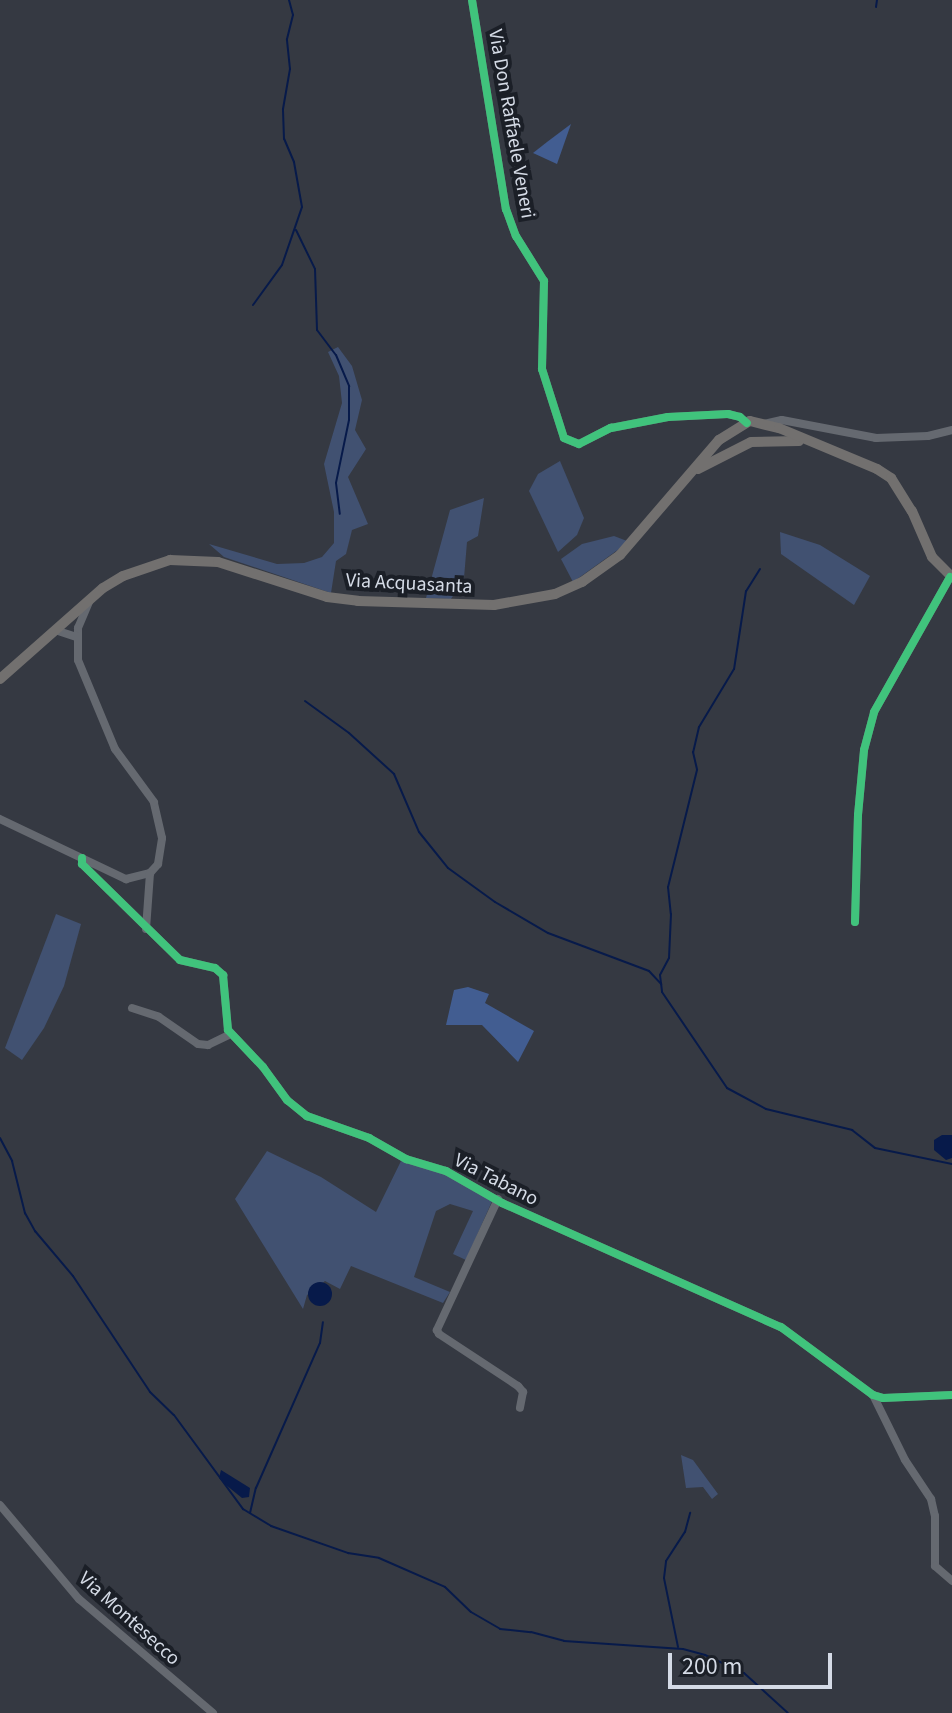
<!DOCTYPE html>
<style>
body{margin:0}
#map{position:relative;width:952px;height:1713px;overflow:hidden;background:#353942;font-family:"Source Sans 3",sans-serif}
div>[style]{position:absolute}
.green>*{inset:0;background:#415171}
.forest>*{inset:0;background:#425d91}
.water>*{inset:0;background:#071a4a}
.round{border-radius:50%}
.stream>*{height:2px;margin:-1px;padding:0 1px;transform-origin:1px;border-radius:1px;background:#071a4a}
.minor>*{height:8px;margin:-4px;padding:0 4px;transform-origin:4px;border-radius:4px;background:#656970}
.major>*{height:10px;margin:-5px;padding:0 5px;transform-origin:5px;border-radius:5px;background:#72706f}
.cycleway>*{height:8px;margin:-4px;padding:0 4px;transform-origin:4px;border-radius:4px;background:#40c37c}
span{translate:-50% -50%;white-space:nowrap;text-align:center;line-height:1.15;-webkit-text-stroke:8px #1b1f27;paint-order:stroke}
.street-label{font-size:20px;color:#d5dbe6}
.scale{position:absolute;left:668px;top:1653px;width:164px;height:36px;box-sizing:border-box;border:4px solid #d5dbe6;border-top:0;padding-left:10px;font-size:24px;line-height:28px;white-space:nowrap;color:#d5dbe6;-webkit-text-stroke:6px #1b1f27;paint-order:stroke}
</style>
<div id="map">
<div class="green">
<i style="clip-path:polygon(338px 347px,352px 366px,362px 400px,355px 430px,366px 449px,348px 477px,368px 524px,352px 530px,346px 554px,336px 561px,331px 593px,224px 557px,209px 544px,277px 564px,304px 563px,322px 557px,334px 543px,334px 512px,324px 464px,342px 403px,339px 376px,328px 352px)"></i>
<i style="clip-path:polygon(560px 461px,584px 518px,577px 535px,558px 552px,529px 491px,538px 474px)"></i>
<i style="clip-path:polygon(484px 498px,478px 536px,467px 542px,464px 578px,451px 599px,426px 598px,450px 510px)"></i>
<i style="clip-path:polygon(780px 532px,820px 545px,870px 576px,854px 605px,781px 554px)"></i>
<i style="clip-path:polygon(614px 536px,627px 541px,626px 544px,573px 582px,561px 559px,582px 544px)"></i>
<i style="clip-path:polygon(56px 914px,81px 924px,64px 986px,44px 1028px,22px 1060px,5px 1048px)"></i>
<i style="clip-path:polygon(267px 1151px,321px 1177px,376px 1212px,401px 1161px,448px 1174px,493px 1199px,466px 1260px,453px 1254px,473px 1211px,450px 1204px,436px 1211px,414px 1277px,450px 1292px,443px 1303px,351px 1266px,340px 1289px,325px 1281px,307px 1295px,303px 1309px,235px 1199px)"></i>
<i style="clip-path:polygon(681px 1455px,693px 1460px,718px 1494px,712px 1499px,703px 1487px,686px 1488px)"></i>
</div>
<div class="forest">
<i style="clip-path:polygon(571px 124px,557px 164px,533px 153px,547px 142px)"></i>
<i style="clip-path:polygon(468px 987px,489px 994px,485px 1003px,534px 1031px,518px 1062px,482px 1025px,446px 1025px,454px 990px)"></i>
</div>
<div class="water">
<i style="clip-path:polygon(942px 1135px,952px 1135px,952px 1158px,946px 1160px,934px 1150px,934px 1140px)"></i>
<i class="round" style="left:308px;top:1282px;width:24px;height:24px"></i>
<i style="clip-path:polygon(221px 1470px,250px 1488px,249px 1497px,242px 1498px,226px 1485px,219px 1478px)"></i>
</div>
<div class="stream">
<i style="left:876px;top:7px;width:7px;rotate:-82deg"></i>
<i style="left:296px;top:230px;width:43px;rotate:64deg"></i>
<i style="left:315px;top:269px;width:61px;rotate:88.1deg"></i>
<i style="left:317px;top:330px;width:31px;rotate:53deg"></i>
<i style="left:336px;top:355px;width:34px;rotate:67deg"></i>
<i style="left:349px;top:386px;width:34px;rotate:90deg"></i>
<i style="left:349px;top:420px;width:64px;rotate:101.7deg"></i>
<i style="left:336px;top:483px;width:31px;rotate:83deg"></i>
<i style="left:253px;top:305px;width:49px;rotate:-54.1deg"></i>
<i style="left:282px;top:265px;width:61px;rotate:-71deg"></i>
<i style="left:302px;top:207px;width:46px;rotate:-100.1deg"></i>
<i style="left:294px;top:162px;width:25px;rotate:-113deg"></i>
<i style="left:284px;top:139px;width:30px;rotate:-92deg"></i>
<i style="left:283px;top:109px;width:41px;rotate:-80.1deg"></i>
<i style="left:290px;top:69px;width:30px;rotate:-96deg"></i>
<i style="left:287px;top:39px;width:25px;rotate:-76deg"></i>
<i style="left:293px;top:15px;width:16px;rotate:-105deg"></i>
<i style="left:760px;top:569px;width:26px;rotate:122deg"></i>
<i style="left:746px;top:591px;width:79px;rotate:98.7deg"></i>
<i style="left:734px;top:669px;width:68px;rotate:121.1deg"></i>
<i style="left:699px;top:727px;width:26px;rotate:103deg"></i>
<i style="left:693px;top:752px;width:18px;rotate:77deg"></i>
<i style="left:697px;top:770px;width:121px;rotate:103.9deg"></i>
<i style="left:668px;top:887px;width:27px;rotate:84deg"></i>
<i style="left:671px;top:914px;width:44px;rotate:92.6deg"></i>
<i style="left:669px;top:958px;width:19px;rotate:118deg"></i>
<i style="left:660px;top:975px;width:17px;rotate:83deg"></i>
<i style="left:662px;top:992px;width:116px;rotate:55.9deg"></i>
<i style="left:727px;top:1088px;width:44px;rotate:28.3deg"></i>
<i style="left:766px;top:1109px;width:89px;rotate:13.7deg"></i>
<i style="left:852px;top:1130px;width:29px;rotate:38deg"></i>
<i style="left:875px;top:1148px;width:79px;rotate:11.7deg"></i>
<i style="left:305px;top:701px;width:54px;rotate:36deg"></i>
<i style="left:349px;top:733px;width:61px;rotate:42.3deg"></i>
<i style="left:394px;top:774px;width:63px;rotate:66.7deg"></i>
<i style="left:419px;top:832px;width:46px;rotate:51.1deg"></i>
<i style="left:448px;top:868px;width:58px;rotate:35.9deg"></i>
<i style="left:495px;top:902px;width:61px;rotate:30.3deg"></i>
<i style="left:548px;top:933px;width:108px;rotate:20.6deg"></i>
<i style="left:649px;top:971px;width:18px;rotate:47deg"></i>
<i style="left:0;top:1138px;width:26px;rotate:62deg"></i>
<i style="left:12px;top:1161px;width:54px;rotate:76deg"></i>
<i style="left:25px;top:1213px;width:21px;rotate:61deg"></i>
<i style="left:35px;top:1231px;width:59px;rotate:49.8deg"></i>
<i style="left:73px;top:1276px;width:139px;rotate:56.4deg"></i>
<i style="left:150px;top:1392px;width:33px;rotate:44deg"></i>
<i style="left:174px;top:1415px;width:117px;rotate:53.7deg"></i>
<i style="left:243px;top:1509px;width:33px;rotate:31deg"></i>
<i style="left:271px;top:1526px;width:82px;rotate:19.3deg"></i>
<i style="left:348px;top:1553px;width:31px;rotate:9deg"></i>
<i style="left:379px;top:1558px;width:72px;rotate:23.7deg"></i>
<i style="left:445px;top:1587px;width:36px;rotate:44deg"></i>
<i style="left:471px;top:1612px;width:34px;rotate:30deg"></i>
<i style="left:500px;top:1629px;width:31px;rotate:6deg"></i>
<i style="left:531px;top:1632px;width:34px;rotate:15deg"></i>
<i style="left:564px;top:1641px;width:119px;rotate:3.8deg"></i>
<i style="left:683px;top:1649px;width:23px;rotate:15deg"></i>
<i style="left:705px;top:1655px;width:43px;rotate:24.8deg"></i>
<i style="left:744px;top:1673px;width:59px;rotate:42.3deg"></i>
<i style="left:250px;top:1513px;width:26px;rotate:-77deg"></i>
<i style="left:256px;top:1488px;width:158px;rotate:-66.2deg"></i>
<i style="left:320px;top:1343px;width:21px;rotate:-82deg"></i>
<i style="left:678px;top:1647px;width:70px;rotate:-101.5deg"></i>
<i style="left:664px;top:1578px;width:17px;rotate:-83deg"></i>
<i style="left:666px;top:1561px;width:35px;rotate:-57deg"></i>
<i style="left:685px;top:1532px;width:20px;rotate:-75deg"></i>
</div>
<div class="minor">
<i style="left:472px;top:0;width:212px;rotate:80.8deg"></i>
<i style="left:506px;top:209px;width:29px;rotate:70deg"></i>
<i style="left:516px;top:236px;width:53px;rotate:58.1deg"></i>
<i style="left:544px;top:281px;width:88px;rotate:91.3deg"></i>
<i style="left:542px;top:369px;width:72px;rotate:72.3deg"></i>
<i style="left:564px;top:438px;width:16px;rotate:22deg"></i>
<i style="left:579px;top:444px;width:36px;rotate:-27deg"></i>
<i style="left:611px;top:428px;width:58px;rotate:-10.9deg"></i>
<i style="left:668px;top:417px;width:60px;rotate:-2.9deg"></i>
<i style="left:728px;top:414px;width:12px;rotate:14deg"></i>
<i style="left:740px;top:417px;width:9px;rotate:41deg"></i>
<i style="left:764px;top:424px;width:18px;rotate:-13deg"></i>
<i style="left:782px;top:420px;width:96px;rotate:10.8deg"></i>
<i style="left:876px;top:438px;width:52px;rotate:-2.2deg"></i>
<i style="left:928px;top:436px;width:25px;rotate:-14deg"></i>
<i style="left:55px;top:630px;width:23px;rotate:18deg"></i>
<i style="left:0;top:819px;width:140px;rotate:25.5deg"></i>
<i style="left:126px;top:879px;width:25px;rotate:-14deg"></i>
<i style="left:150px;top:873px;width:12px;rotate:-48deg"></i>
<i style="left:158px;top:864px;width:26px;rotate:-81deg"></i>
<i style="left:162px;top:838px;width:37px;rotate:-103deg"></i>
<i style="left:154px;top:802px;width:66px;rotate:-126.3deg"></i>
<i style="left:115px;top:749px;width:96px;rotate:-112.6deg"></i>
<i style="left:78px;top:660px;width:32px;rotate:-90deg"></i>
<i style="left:78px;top:628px;width:28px;rotate:-67deg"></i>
<i style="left:82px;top:858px;width:6px;rotate:90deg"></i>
<i style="left:82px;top:864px;width:137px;rotate:44.4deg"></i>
<i style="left:180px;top:960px;width:36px;rotate:13deg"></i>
<i style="left:215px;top:968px;width:11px;rotate:41deg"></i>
<i style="left:223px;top:975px;width:55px;rotate:84.8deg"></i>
<i style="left:228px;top:1030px;width:51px;rotate:46.6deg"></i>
<i style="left:263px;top:1067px;width:41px;rotate:54deg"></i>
<i style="left:287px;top:1100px;width:26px;rotate:39deg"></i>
<i style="left:307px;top:1116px;width:66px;rotate:19.5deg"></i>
<i style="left:369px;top:1138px;width:43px;rotate:29.6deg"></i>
<i style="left:406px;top:1159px;width:42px;rotate:16.7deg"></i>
<i style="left:446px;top:1171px;width:64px;rotate:29.7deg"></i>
<i style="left:502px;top:1203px;width:305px;rotate:24deg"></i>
<i style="left:781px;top:1327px;width:114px;rotate:36.5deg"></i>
<i style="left:873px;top:1395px;width:10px;rotate:17deg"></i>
<i style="left:883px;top:1398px;width:69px;rotate:-2.5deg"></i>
<i style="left:855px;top:922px;width:107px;rotate:-88.4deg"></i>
<i style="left:858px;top:815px;width:65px;rotate:-84.7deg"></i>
<i style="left:864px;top:750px;width:39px;rotate:-75deg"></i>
<i style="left:874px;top:712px;width:155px;rotate:-60.6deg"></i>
<i style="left:146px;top:929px;width:56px;rotate:-85.9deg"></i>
<i style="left:132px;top:1008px;width:28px;rotate:18deg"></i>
<i style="left:159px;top:1017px;width:47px;rotate:34.7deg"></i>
<i style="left:198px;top:1044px;width:10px;rotate:6deg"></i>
<i style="left:208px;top:1045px;width:25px;rotate:-26deg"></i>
<i style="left:498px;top:1199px;width:145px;rotate:115deg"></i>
<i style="left:437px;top:1330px;width:4px;rotate:63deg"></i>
<i style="left:439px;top:1334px;width:95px;rotate:33.4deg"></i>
<i style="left:518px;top:1386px;width:8px;rotate:50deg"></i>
<i style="left:523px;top:1392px;width:16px;rotate:101deg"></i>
<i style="left:873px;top:1395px;width:72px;rotate:63.8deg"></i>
<i style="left:905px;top:1460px;width:47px;rotate:56.3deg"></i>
<i style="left:931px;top:1499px;width:17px;rotate:77deg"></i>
<i style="left:935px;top:1516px;width:50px;rotate:90deg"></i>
<i style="left:935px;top:1566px;width:23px;rotate:41deg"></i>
<i style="left:0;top:1505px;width:123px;rotate:50deg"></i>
<i style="left:79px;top:1599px;width:176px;rotate:40.4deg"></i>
</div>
<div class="major">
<i style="left:698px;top:469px;width:59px;rotate:-27deg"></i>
<i style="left:751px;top:442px;width:48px;rotate:-1.2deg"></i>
<i style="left:0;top:679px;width:137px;rotate:-41.5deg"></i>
<i style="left:103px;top:588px;width:23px;rotate:-31deg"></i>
<i style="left:123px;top:576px;width:50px;rotate:-18.8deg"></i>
<i style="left:170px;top:560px;width:48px;rotate:2.4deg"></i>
<i style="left:218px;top:562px;width:114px;rotate:17.8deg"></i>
<i style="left:327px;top:597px;width:31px;rotate:7deg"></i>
<i style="left:358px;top:601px;width:136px;rotate:1.7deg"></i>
<i style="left:494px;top:605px;width:62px;rotate:-10.2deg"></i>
<i style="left:555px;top:594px;width:30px;rotate:-24deg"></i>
<i style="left:582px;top:582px;width:47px;rotate:-35.4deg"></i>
<i style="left:620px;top:555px;width:152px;rotate:-49.3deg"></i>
<i style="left:719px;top:440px;width:36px;rotate:-32deg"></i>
<i style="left:750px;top:421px;width:30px;rotate:14deg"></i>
<i style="left:779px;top:428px;width:106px;rotate:22.7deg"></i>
<i style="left:877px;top:469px;width:17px;rotate:33deg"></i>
<i style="left:891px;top:478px;width:39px;rotate:58deg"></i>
<i style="left:912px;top:511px;width:50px;rotate:66.5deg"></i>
<i style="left:932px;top:557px;width:28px;rotate:45deg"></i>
</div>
<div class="cycleway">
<i style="left:472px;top:0;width:212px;rotate:80.8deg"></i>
<i style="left:506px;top:209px;width:29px;rotate:70deg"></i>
<i style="left:516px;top:236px;width:53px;rotate:58.1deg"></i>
<i style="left:544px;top:281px;width:88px;rotate:91.3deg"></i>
<i style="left:542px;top:369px;width:72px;rotate:72.3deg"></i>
<i style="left:564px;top:438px;width:16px;rotate:22deg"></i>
<i style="left:579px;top:444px;width:36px;rotate:-27deg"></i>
<i style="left:611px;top:428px;width:58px;rotate:-10.9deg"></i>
<i style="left:668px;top:417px;width:60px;rotate:-2.9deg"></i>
<i style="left:728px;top:414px;width:12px;rotate:14deg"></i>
<i style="left:740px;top:417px;width:9px;rotate:41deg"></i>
<i style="left:82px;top:858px;width:6px;rotate:90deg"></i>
<i style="left:82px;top:864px;width:137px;rotate:44.4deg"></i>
<i style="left:180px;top:960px;width:36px;rotate:13deg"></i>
<i style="left:215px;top:968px;width:11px;rotate:41deg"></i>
<i style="left:223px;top:975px;width:55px;rotate:84.8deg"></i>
<i style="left:228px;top:1030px;width:51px;rotate:46.6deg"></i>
<i style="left:263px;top:1067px;width:41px;rotate:54deg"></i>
<i style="left:287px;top:1100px;width:26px;rotate:39deg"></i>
<i style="left:307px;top:1116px;width:66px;rotate:19.5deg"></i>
<i style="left:369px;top:1138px;width:43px;rotate:29.6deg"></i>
<i style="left:406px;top:1159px;width:42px;rotate:16.7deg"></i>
<i style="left:446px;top:1171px;width:64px;rotate:29.7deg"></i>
<i style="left:502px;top:1203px;width:305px;rotate:24deg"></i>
<i style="left:781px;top:1327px;width:114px;rotate:36.5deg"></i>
<i style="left:873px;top:1395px;width:10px;rotate:17deg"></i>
<i style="left:883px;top:1398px;width:69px;rotate:-2.5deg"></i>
<i style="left:855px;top:922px;width:107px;rotate:-88.4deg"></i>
<i style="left:858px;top:815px;width:65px;rotate:-84.7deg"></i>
<i style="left:864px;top:750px;width:39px;rotate:-75deg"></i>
<i style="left:874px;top:712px;width:155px;rotate:-60.6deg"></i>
</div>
<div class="street-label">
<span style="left:511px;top:124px;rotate:80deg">Via Don Raffaele Veneri</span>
<span style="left:409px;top:584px;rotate:3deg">Via Acquasanta</span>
<span style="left:496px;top:1180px;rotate:27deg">Via Tabano</span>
<span style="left:129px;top:1619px;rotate:42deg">Via Montesecco</span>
</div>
<div class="scale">200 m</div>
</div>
